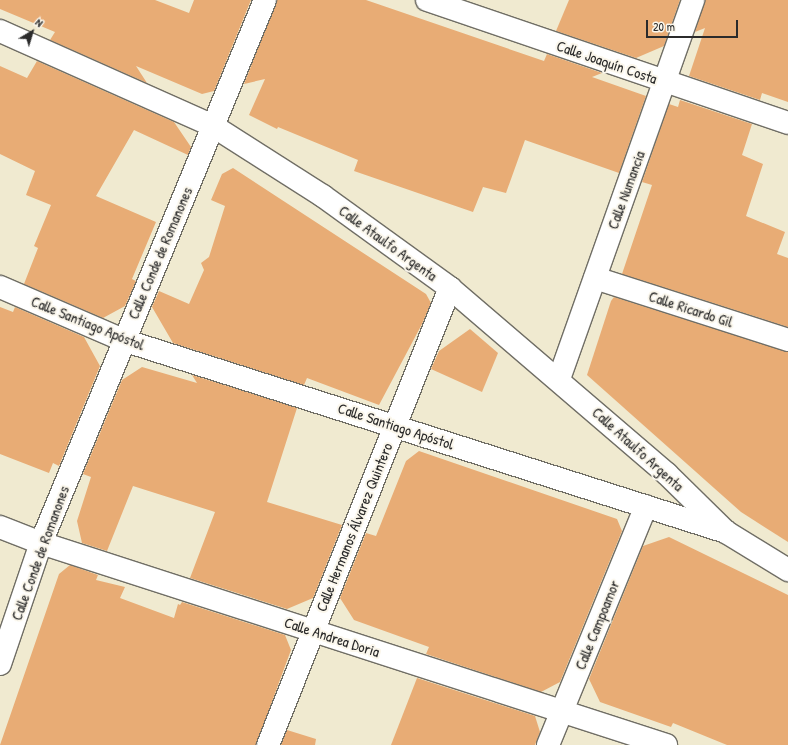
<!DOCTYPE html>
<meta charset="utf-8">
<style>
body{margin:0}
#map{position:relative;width:788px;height:745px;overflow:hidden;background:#f0ead0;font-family:"Patrick Hand",sans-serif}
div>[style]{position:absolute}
.building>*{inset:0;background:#e8ac75}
.roads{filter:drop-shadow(1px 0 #706e65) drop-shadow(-1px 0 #706e65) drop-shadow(0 1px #706e65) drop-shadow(0 -1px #706e65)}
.minor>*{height:22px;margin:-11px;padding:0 11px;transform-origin:11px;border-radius:11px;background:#fff}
span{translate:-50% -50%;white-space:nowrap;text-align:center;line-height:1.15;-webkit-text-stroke:4px #fbf7ec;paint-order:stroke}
.street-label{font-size:15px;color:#2b2b2b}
.north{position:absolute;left:12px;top:12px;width:40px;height:40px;-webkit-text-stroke:3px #fbf7ec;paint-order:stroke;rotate:38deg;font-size:11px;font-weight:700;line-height:16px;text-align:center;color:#2b2b2b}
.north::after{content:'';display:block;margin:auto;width:14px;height:18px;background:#2b2b2b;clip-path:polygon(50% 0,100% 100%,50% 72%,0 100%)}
.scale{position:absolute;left:646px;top:20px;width:92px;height:18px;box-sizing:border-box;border:2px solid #2b2b2b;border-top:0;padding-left:5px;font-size:12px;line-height:14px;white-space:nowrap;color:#2b2b2b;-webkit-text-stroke:3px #fbf7ec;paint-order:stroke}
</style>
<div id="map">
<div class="building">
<i style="clip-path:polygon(0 0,155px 0,189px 13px,194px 0,251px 0,214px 91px,202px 94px,136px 66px,147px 83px,50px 40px,55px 32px,0 9px)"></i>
<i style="clip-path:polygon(277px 0,366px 0,544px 61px,547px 54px,602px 73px,592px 77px,646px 96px,619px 173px,525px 140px,506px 193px,483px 187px,473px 212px,354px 171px,358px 160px,278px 127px,277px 129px,249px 115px,265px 79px,244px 84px)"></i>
<i style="clip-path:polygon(569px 0,680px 0,664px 46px,636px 58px,556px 31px)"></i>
<i style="clip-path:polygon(705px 0,788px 0,788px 102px,762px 93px,760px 100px,689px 76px,705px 28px,695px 32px)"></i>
<i style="clip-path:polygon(37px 61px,174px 122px,191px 147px,188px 155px,134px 130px,96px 196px,156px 222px,132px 279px,136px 281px,125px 306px,103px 318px,24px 284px,38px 248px,34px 246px,51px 205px,26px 195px,35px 171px,0 154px,0 66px,27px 78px)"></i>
<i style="clip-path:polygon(680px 100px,752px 124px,742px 155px,763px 164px,746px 216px,785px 232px,777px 254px,788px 258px,788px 327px,622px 274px,652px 185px,642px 182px,669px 104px,678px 107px)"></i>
<i style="clip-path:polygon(233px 168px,426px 294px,431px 303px,422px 324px,379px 405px,307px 378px,304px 385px,173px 343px,152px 307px,159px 291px,189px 304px,204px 270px,201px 263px,209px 257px,225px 206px,211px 200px,222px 174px)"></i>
<i style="clip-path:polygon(614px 297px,788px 352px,788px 542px,741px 512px,587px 375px,611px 301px)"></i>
<i style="clip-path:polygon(0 307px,13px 312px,15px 307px,84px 337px,100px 366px,59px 466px,53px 463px,49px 473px,0 454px)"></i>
<i style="clip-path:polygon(470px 329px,498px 353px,482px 392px,431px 369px,439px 351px)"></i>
<i style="clip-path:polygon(142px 367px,197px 383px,192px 375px,297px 408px,267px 502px,342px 525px,313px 598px,287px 609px,190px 578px,215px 512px,133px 486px,107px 551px,82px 543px,77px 521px,91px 477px,83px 474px,122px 380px)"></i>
<i style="clip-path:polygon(419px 451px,617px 519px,622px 531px,560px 682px,541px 692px,426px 654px,429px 647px,354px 620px,340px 598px,366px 533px,376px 536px,406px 461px)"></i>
<i style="clip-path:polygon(669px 537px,788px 595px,788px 745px,727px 745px,673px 723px,671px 727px,600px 702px,589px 679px,643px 546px)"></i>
<i style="clip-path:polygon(70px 565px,98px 575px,96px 580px,125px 587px,120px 598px,174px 618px,178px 604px,180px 605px,182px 602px,285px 635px,291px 650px,256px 745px,0 745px,59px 574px)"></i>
<i style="clip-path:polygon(417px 678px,535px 716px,540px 732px,535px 745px,391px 745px)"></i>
<i style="clip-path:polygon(287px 730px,316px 739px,315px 745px,281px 745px)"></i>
</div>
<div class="roads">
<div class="minor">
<i style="left:427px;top:0;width:381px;rotate:18.8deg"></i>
<i style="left:0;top:31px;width:233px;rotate:24deg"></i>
<i style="left:213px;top:126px;width:130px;rotate:32.5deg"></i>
<i style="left:323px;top:196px;width:157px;rotate:35.9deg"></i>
<i style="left:450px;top:288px;width:286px;rotate:40.6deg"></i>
<i style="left:667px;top:474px;width:83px;rotate:44.5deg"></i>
<i style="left:595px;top:278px;width:203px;rotate:17.8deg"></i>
<i style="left:0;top:287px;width:134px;rotate:23.3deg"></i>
<i style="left:123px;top:340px;width:633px;rotate:17.66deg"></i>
<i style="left:726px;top:532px;width:73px;rotate:31.5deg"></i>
<i style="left:559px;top:379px;width:402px;rotate:-70.5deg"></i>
<i style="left:0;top:527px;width:44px;rotate:21.3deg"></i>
<i style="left:41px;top:543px;width:657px;rotate:17.91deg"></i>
<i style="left:0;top:664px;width:128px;rotate:-71.3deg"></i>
<i style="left:41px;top:543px;width:587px;rotate:-67.58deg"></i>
<i style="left:268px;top:745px;width:492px;rotate:-68.3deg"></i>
<i style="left:548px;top:745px;width:258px;rotate:-67.7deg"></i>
</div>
</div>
<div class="street-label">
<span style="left:607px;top:62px;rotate:19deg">Calle Joaquín Costa</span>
<span style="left:626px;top:190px;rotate:-70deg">Calle Numancia</span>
<span style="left:388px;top:243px;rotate:36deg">Calle Ataulfo Argenta</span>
<span style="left:160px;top:253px;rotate:-67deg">Calle Conde de Romanones</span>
<span style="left:691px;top:309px;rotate:18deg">Calle Ricardo Gil</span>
<span style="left:88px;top:323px;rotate:22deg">Calle Santiago Apóstol</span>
<span style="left:396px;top:426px;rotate:18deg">Calle Santiago Apóstol</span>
<span style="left:638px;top:449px;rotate:42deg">Calle Ataulfo Argenta</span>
<span style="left:354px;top:527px;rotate:-68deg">Calle Hermanos Álvarez Quintero</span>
<span style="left:40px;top:553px;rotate:-70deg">Calle Conde de Romanones</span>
<span style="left:597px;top:625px;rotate:-68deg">Calle Campoamor</span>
<span style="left:332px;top:637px;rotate:18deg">Calle Andrea Doria</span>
</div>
<div class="north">N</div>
<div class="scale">20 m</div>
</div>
